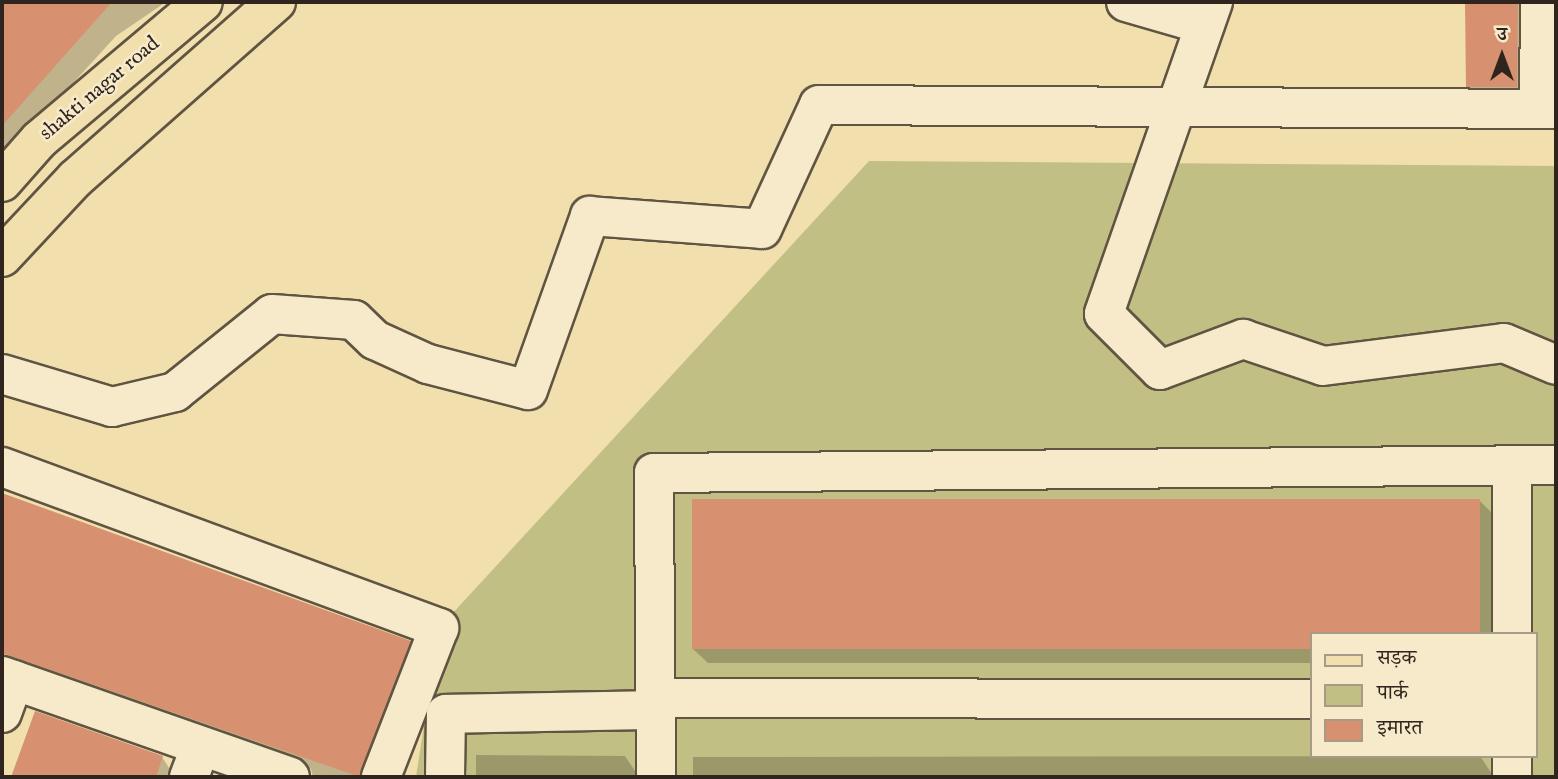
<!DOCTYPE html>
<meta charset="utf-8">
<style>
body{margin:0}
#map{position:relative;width:1558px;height:779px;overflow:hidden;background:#f1dfae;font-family:"IM FELL English","Noto Serif Devanagari",serif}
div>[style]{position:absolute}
.green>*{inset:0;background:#c2bf85}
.shadow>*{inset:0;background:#0003}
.building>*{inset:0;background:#d79170}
.roads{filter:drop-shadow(2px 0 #605442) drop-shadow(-2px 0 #605442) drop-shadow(0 2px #605442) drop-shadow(0 -2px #605442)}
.minor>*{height:38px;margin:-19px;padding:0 19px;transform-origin:19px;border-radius:19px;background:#f6eaca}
.major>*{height:38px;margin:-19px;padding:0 19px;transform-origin:19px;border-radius:19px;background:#f1dfae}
span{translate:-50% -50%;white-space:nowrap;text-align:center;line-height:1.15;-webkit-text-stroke:5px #f6eaca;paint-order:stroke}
.street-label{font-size:21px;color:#30251e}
.frame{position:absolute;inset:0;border:4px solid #30251e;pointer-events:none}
.legend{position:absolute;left:1310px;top:632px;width:228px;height:126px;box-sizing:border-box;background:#f6eaca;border:2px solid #a79b85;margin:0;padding:9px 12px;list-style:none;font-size:21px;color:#30251e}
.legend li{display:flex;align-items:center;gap:14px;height:35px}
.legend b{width:35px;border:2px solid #a79b85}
.north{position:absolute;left:1467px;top:21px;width:70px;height:70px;-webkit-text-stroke:5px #f6eaca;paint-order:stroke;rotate:0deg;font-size:19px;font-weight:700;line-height:28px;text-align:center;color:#30251e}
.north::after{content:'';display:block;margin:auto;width:24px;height:32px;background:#30251e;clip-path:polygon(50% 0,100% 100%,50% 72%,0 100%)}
</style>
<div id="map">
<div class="green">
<i style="clip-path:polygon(evenodd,869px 161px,1556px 166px,1556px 777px,416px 777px,439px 628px,869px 161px,1311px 634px,1535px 634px,1535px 756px,1311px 756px,1311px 634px)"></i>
</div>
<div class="shadow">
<i style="clip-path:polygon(2px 2px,166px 2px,116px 36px,2px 161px)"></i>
<i style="clip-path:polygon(1467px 2px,1535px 2px,1528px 97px,1479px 97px,1468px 86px)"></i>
<i style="clip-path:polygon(2px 495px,410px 642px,424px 657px,377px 777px,313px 777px,311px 769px,2px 661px)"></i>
<i style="clip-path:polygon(1479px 500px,1494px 515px,1494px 634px,1311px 634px,1311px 663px,708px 663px,693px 649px)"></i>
<i style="clip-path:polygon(36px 713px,162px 757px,175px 777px,13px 777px)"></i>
<i style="clip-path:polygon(476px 755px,625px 756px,639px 777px,476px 777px)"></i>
<i style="clip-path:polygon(1480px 756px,1494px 777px,693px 777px,693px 757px)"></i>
</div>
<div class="building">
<i style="clip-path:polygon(2px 2px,112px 2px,2px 126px)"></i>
<i style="clip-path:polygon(1465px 2px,1518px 2px,1517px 87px,1466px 87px)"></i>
<i style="clip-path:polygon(2px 493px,411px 641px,360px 777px,2px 653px)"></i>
<i style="clip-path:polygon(692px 499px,1480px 499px,1480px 634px,1311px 634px,1311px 649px,692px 649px)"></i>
<i style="clip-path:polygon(35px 711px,163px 756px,156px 777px,11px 777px)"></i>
</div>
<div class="roads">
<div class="minor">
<i style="left:1126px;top:2px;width:82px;rotate:16.2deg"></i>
<i style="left:1213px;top:2px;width:330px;rotate:109.3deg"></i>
<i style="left:1104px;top:314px;width:79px;rotate:45deg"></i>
<i style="left:1160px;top:370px;width:89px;rotate:-20.5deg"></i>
<i style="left:1243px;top:339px;width:84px;rotate:18.6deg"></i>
<i style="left:1323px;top:366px;width:182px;rotate:-7.2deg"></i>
<i style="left:1504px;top:343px;width:56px;rotate:22.9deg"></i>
<i style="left:1539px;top:109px;width:107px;rotate:-89.5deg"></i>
<i style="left:2px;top:374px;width:115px;rotate:16.7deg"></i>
<i style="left:112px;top:407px;width:65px;rotate:-13.4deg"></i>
<i style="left:175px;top:392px;width:124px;rotate:-38.8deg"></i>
<i style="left:272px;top:314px;width:82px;rotate:4.2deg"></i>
<i style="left:354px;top:320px;width:29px;rotate:44deg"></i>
<i style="left:375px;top:340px;width:58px;rotate:24.4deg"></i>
<i style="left:428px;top:364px;width:103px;rotate:14.6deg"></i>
<i style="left:528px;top:390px;width:185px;rotate:-70.4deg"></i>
<i style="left:590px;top:216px;width:172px;rotate:4.3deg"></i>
<i style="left:762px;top:229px;width:136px;rotate:-65.3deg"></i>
<i style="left:819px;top:105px;width:737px;rotate:0.31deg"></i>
<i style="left:1512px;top:465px;width:169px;rotate:90deg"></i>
<i style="left:2px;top:467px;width:466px;rotate:20.2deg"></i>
<i style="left:439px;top:628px;width:160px;rotate:111.3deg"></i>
<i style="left:2px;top:676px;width:305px;rotate:19.3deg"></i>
<i style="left:655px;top:698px;width:656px;rotate:0.09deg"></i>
<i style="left:2px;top:713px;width:35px;rotate:-70deg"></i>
<i style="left:1512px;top:756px;width:21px;rotate:90deg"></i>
<i style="left:189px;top:777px;width:33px;rotate:-69deg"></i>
<i style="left:445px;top:777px;width:63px;rotate:-89.1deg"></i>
<i style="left:446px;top:714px;width:209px;rotate:-1.1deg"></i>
<i style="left:656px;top:777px;width:304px;rotate:-90.4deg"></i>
<i style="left:654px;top:473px;width:902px;rotate:-0.51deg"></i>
</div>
<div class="major">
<i style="left:2px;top:182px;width:56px;rotate:-48.6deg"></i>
<i style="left:39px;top:140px;width:214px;rotate:-40.1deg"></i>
<i style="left:2px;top:257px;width:107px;rotate:-46.9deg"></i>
<i style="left:75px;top:179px;width:268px;rotate:-41.4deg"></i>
</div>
</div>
<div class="street-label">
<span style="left:100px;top:89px;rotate:-40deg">shakti nagar road</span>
</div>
<div class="frame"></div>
<ul class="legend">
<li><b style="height:9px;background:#f1dfae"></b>सड़क</li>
<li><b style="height:19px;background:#c2bf85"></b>पार्क</li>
<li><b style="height:19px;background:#d79170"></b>इमारत</li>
</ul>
<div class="north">उ</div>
</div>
